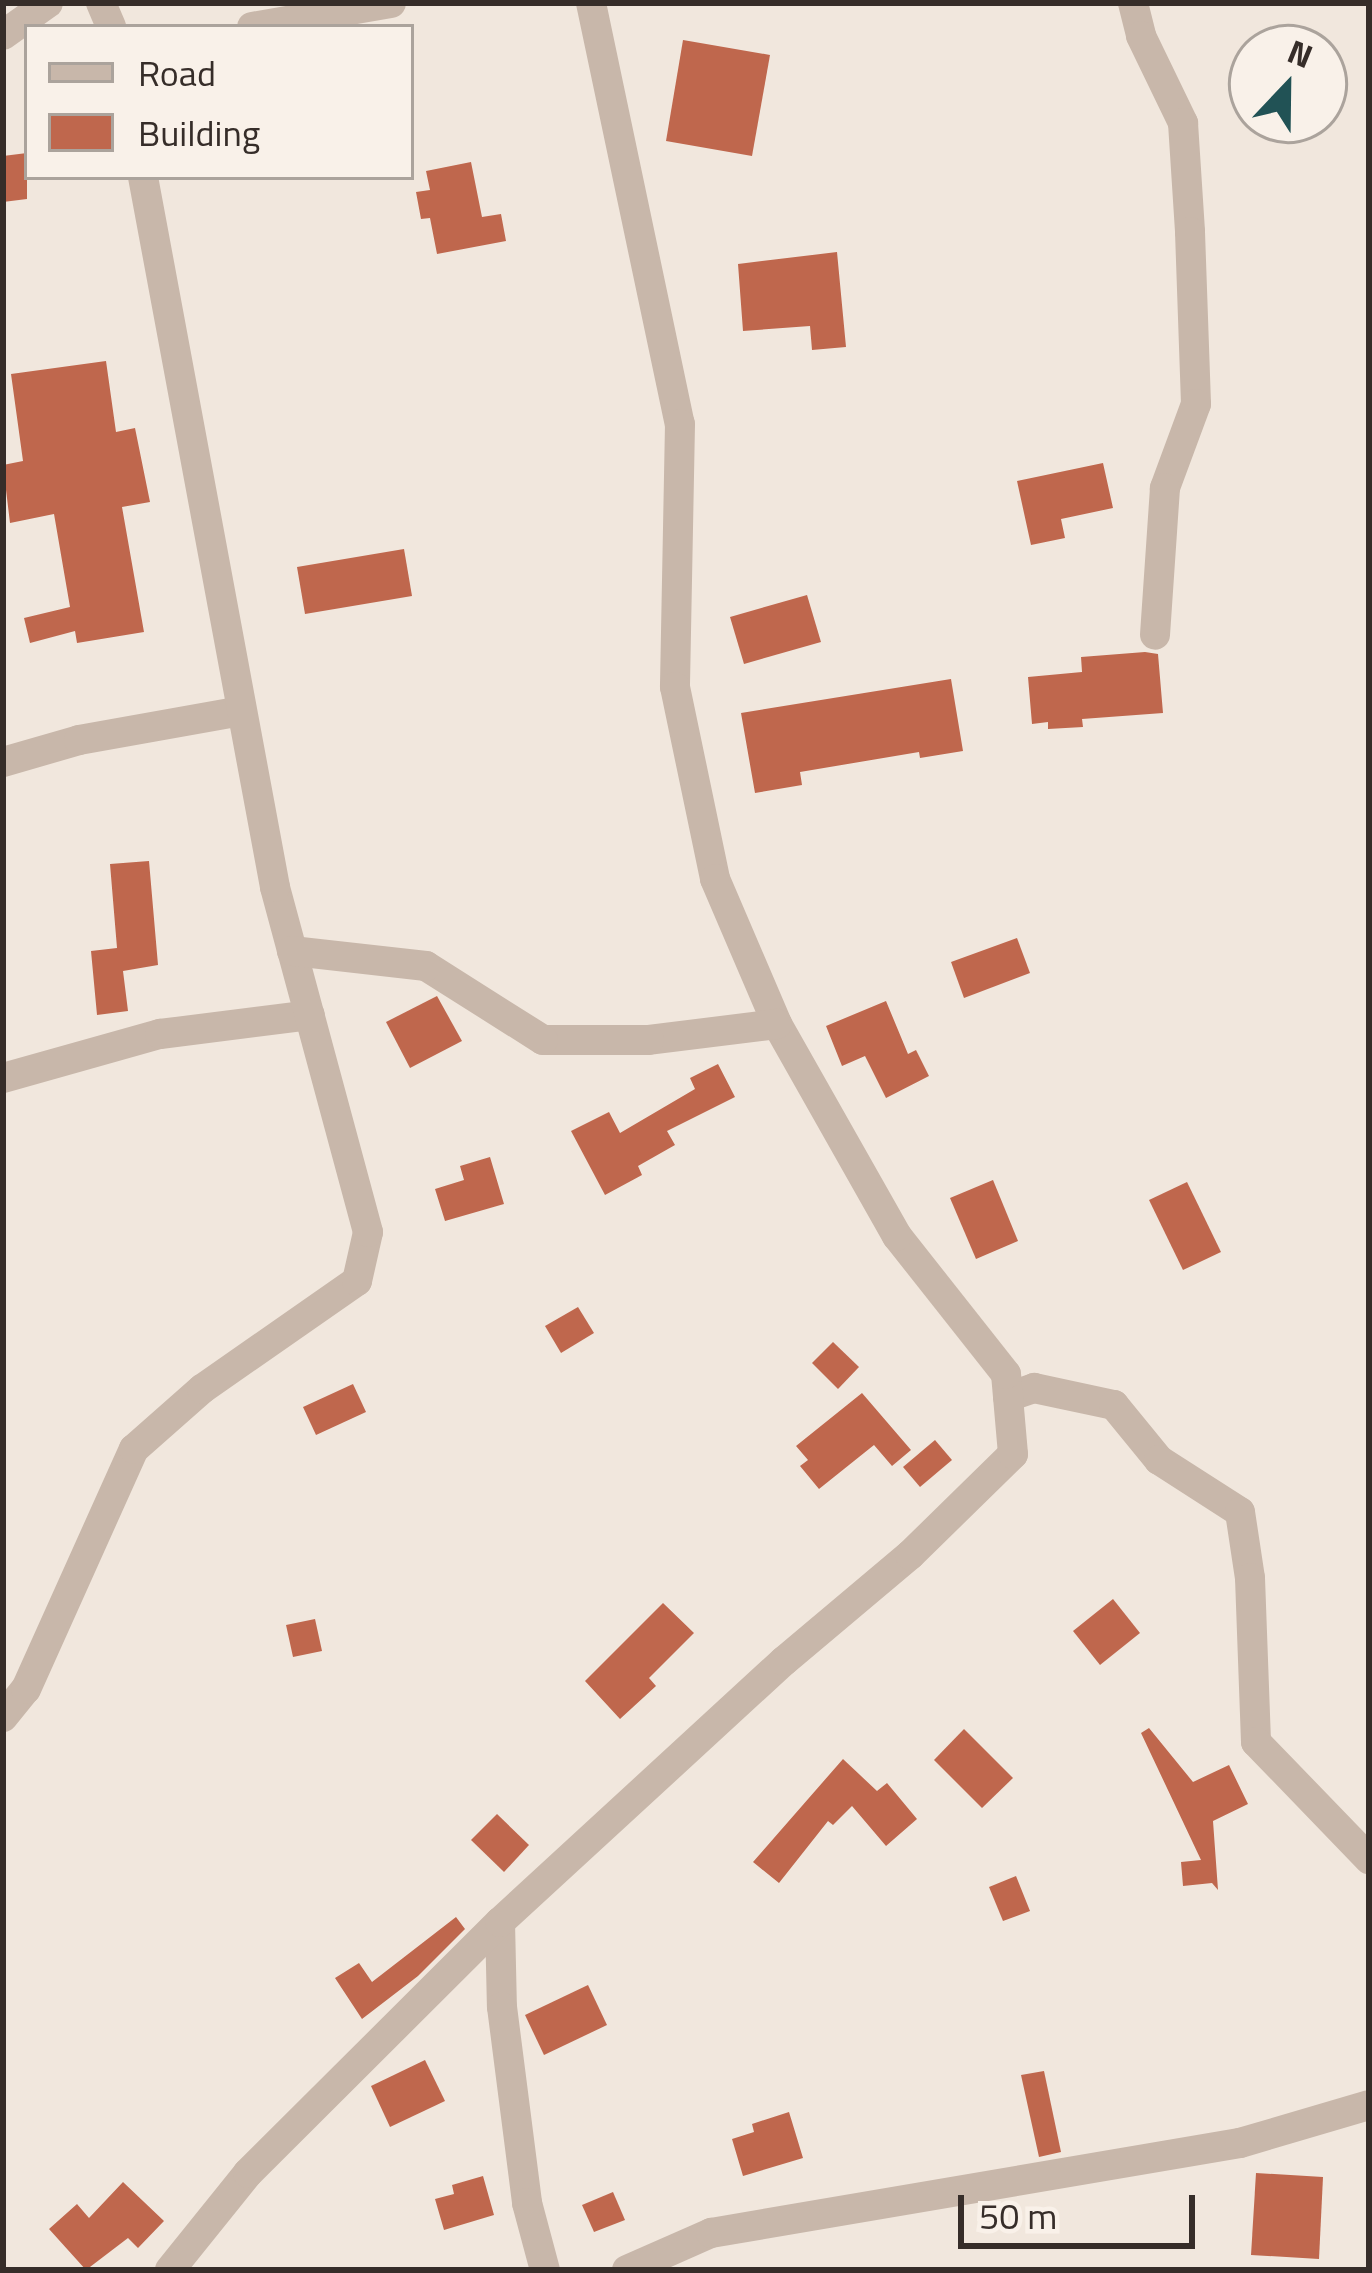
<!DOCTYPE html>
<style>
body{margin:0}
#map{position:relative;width:1372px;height:2273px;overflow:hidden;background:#f1e7dd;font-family:"Titillium Web",sans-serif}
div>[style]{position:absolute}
.building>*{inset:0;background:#bf674d}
.minor>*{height:30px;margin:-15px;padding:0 15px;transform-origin:15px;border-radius:15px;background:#c8b7aa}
span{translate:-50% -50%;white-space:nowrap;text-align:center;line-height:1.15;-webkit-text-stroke:12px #f9f1e9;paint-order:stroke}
.frame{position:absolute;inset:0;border:6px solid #362d29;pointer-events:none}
.legend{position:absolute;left:24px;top:24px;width:390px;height:156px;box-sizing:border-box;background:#f9f1e9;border:3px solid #aba39c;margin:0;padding:15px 21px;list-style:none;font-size:36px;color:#362d29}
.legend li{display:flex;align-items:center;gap:24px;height:60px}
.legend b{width:60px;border:3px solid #aba39c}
.north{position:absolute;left:1228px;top:24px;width:120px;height:120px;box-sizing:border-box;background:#f9f1e9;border:3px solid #aba39c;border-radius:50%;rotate:22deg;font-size:33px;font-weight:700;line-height:48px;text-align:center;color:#362d29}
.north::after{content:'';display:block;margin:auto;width:42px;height:54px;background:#215255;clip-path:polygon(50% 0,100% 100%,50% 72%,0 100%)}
.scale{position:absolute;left:958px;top:2195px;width:237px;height:54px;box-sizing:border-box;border:6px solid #362d29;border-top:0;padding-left:15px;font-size:36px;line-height:42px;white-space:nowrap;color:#362d29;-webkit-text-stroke:9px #f9f1e9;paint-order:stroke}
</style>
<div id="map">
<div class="building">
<i style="clip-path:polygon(683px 40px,770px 55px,752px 156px,666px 141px)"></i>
<i style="clip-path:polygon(27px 153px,27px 199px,3px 202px,3px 156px)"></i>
<i style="clip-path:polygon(471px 162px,482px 217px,501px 214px,506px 241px,437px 254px,430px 218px,421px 219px,416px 192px,430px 190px,426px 171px)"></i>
<i style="clip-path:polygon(837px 252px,846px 347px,812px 350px,810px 326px,743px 331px,738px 264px)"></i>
<i style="clip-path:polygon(106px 361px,116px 432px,135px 428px,150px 502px,122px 507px,144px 632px,77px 643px,75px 631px,30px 643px,24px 618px,70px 607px,54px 514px,10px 523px,3px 465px,23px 461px,11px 374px)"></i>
<i style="clip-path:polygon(1103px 463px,1113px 508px,1061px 519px,1065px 538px,1031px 545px,1017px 481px)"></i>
<i style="clip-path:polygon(404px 549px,412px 596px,305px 614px,297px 567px)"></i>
<i style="clip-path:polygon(807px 595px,821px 642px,744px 664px,730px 617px)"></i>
<i style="clip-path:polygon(1145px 652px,1158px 654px,1163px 713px,1082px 719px,1083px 727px,1048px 729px,1048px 722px,1032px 724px,1028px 677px,1082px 672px,1081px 657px)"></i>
<i style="clip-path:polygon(951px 679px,963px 751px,920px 758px,919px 752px,800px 772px,802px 785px,755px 793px,741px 713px)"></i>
<i style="clip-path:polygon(149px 861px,158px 965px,123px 971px,128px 1011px,97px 1015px,91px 951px,117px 948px,110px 864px)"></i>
<i style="clip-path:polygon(1017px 938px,1030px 973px,964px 998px,951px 962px)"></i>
<i style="clip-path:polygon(437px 996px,462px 1041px,410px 1068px,386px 1022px)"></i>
<i style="clip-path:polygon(886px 1001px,908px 1054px,916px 1050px,929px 1076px,886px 1098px,865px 1056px,842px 1066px,826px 1026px)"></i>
<i style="clip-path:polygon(718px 1064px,735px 1097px,667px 1131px,675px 1145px,638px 1166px,642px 1175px,605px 1195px,571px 1131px,609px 1112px,620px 1133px,695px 1089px,690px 1078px)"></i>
<i style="clip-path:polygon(490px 1157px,504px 1204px,445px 1221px,435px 1189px,464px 1180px,460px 1166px)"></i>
<i style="clip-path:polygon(993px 1180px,1018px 1241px,976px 1259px,950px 1198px)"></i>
<i style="clip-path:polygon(1187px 1182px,1221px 1252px,1183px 1270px,1149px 1200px)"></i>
<i style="clip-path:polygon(578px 1307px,594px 1333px,561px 1353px,545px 1326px)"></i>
<i style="clip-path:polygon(833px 1342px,859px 1367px,838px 1389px,812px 1363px)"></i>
<i style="clip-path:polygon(353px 1384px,366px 1412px,316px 1435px,303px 1407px)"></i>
<i style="clip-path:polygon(862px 1393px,911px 1450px,892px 1466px,874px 1445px,819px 1489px,800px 1466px,808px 1460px,796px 1446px)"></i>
<i style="clip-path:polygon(935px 1440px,952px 1460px,920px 1487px,903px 1467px)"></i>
<i style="clip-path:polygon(1113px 1599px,1140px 1633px,1100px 1665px,1073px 1631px)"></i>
<i style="clip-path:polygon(663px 1603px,694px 1633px,649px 1678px,656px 1686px,620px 1719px,585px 1681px)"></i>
<i style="clip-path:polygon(315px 1619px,322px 1651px,293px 1657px,286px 1625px)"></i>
<i style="clip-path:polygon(1149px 1728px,1193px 1782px,1229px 1765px,1248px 1804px,1213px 1821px,1218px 1890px,1212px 1883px,1183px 1886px,1181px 1862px,1201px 1860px,1141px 1733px)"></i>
<i style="clip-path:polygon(964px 1729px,1013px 1778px,982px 1808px,934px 1760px)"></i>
<i style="clip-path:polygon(843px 1759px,877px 1791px,887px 1783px,917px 1819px,886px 1846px,852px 1806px,833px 1825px,828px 1821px,779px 1883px,753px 1862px)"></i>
<i style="clip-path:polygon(497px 1814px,529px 1845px,504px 1872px,471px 1840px)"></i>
<i style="clip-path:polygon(1016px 1876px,1030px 1911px,1003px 1921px,989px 1887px)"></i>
<i style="clip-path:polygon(456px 1917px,465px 1929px,418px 1976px,362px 2019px,335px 1978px,359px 1963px,372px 1982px)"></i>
<i style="clip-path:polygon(588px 1985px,607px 2025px,544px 2055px,525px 2015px)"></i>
<i style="clip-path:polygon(425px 2060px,445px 2101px,390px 2127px,371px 2086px)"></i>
<i style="clip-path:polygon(1044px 2071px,1061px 2152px,1039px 2157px,1021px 2075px)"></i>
<i style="clip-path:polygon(789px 2112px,803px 2158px,743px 2176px,732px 2139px,754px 2132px,752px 2124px)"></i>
<i style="clip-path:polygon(1256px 2173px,1323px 2177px,1319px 2259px,1251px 2255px)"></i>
<i style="clip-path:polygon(483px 2176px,494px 2215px,444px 2230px,435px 2199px,454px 2194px,452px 2185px)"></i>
<i style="clip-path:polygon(123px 2182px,164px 2221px,138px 2248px,128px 2238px,86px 2270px,49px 2229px,77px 2204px,89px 2218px)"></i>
<i style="clip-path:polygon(613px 2192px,625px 2220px,594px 2232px,582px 2205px)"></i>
</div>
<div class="minor">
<i style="left:101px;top:3px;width:26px;rotate:67deg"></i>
<i style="left:591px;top:3px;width:430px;rotate:78.1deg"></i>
<i style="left:680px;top:424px;width:263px;rotate:91.1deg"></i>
<i style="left:675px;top:687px;width:196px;rotate:78.2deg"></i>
<i style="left:715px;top:879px;width:158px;rotate:66.8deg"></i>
<i style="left:1133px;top:3px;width:34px;rotate:76deg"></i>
<i style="left:1141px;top:36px;width:97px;rotate:64.2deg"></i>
<i style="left:1183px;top:123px;width:109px;rotate:86.3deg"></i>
<i style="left:1190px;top:232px;width:172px;rotate:88deg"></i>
<i style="left:1196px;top:404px;width:90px;rotate:110.3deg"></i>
<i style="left:1165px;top:488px;width:147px;rotate:93.9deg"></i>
<i style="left:252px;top:27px;width:141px;rotate:-9.8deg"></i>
<i style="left:3px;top:35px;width:55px;rotate:-35.4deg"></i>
<i style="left:3px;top:762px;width:79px;rotate:-16.1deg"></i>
<i style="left:79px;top:740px;width:165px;rotate:-10.1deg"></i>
<i style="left:3px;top:1078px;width:163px;rotate:-15.7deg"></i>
<i style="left:160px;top:1034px;width:151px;rotate:-7.2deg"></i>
<i style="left:1008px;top:1397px;width:28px;rotate:-19deg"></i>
<i style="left:1034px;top:1388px;width:82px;rotate:12deg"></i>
<i style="left:1114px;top:1405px;width:71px;rotate:50.7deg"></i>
<i style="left:1159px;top:1460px;width:96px;rotate:32.7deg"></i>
<i style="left:1240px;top:1512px;width:67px;rotate:81.4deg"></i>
<i style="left:1250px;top:1578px;width:164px;rotate:87.9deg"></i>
<i style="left:1256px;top:1742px;width:163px;rotate:46deg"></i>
<i style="left:3px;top:1717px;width:36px;rotate:-51deg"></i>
<i style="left:26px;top:1689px;width:263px;rotate:-65.8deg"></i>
<i style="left:134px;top:1449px;width:91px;rotate:-41.4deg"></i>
<i style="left:202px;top:1389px;width:189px;rotate:-34.9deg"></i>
<i style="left:357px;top:1281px;width:50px;rotate:-77.3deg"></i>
<i style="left:368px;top:1232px;width:357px;rotate:-105.1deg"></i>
<i style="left:275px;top:887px;width:722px;rotate:-100.53deg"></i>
<i style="left:500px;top:1922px;width:85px;rotate:88.7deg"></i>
<i style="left:502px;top:2007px;width:198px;rotate:82.7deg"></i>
<i style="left:527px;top:2203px;width:69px;rotate:75deg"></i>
<i style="left:170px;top:2270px;width:124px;rotate:-51.2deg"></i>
<i style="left:248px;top:2173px;width:356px;rotate:-44.9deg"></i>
<i style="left:500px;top:1922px;width:386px;rotate:-42.6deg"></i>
<i style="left:784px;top:1661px;width:165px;rotate:-40.1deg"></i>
<i style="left:910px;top:1555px;width:144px;rotate:-44.4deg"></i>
<i style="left:1013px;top:1454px;width:80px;rotate:-95deg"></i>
<i style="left:1006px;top:1374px;width:176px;rotate:-128.3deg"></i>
<i style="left:897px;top:1236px;width:244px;rotate:-119.5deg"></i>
<i style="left:777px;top:1024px;width:129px;rotate:172.9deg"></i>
<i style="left:649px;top:1040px;width:106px;rotate:180deg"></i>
<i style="left:543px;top:1040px;width:138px;rotate:-147.7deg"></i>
<i style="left:426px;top:966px;width:135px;rotate:-173.6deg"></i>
<i style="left:627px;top:2270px;width:92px;rotate:-23.8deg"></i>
<i style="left:711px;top:2233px;width:537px;rotate:-9.66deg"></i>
<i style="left:1240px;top:2143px;width:134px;rotate:-16.4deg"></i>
</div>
<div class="frame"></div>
<ul class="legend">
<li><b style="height:15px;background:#c8b7aa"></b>Road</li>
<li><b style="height:33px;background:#bf674d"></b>Building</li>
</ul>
<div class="north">N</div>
<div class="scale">50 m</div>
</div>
